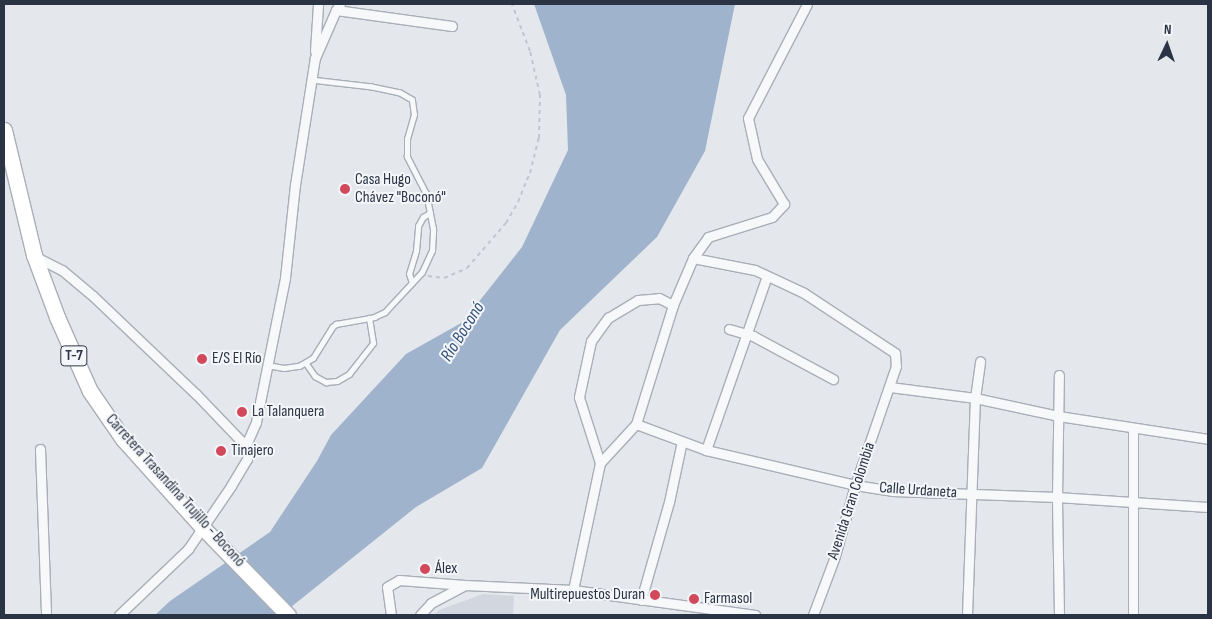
<!DOCTYPE html>
<meta charset="utf-8">
<style>
body{margin:0}
#map{position:relative;width:1212px;height:619px;overflow:hidden;background:#e4e7ec;font-family:"Sofia Sans Condensed",sans-serif}
div>[style]{position:absolute}
.built>*{inset:0;background:#d2d6de}
.water>*{inset:0;background:#9fb4cc}
.path>*{height:2px;margin-top:-1px;transform-origin:0;background:repeating-linear-gradient(90deg,#c2c5cb 0 4px,transparent 0 8px)}
.roads{filter:drop-shadow(1px 0 #a9aeb7) drop-shadow(-1px 0 #a9aeb7) drop-shadow(0 1px #a9aeb7) drop-shadow(0 -1px #a9aeb7)}
.service>*{height:4.5px;margin:-2.25px;padding:0 2.25px;transform-origin:2.25px;border-radius:2.25px;background:#f7f8fa}
.minor>*{height:9px;margin:-4.5px;padding:0 4.5px;transform-origin:4.5px;border-radius:4.5px;background:#f7f8fa}
.primary>*{height:15px;margin:-7.5px;padding:0 7.5px;transform-origin:7.5px;border-radius:7.5px;background:#fff}
.dots>*{width:14px;height:14px;translate:-50% -50%;box-sizing:border-box;border:2px solid #f4f6f9;border-radius:50%}
span{translate:-50% -50%;white-space:nowrap;text-align:center;line-height:1.15;-webkit-text-stroke:4px #f4f6f9;paint-order:stroke}
.shield-label span{padding:1px 4px;background:#f4f6f9;border:1px solid;border-radius:4px;-webkit-text-stroke-width:0}
.shield-label{font-size:15px;color:#2b3445;font-weight:700}
.poi-label{font-size:16px;color:#2b3445}
.left{translate:0 -50%;text-align:left}
.right{translate:-100% -50%;text-align:right}
.street-label{font-size:16px;color:#2b3445}
.water-label{font-size:18px;color:#34527a;font-style:italic}
.frame{position:absolute;inset:0;border:5px solid #2b3445;pointer-events:none}
.north{position:absolute;left:1142px;top:20px;width:50px;height:50px;-webkit-text-stroke:4px #f4f6f9;paint-order:stroke;rotate:3deg;font-size:14px;font-weight:700;line-height:20px;text-align:center;color:#2b3445}
.north::after{content:'';display:block;margin:auto;width:18px;height:22px;background:#2b3445;clip-path:polygon(50% 0,100% 100%,50% 72%,0 100%)}
</style>
<div id="map">
<div class="built">
<i style="clip-path:polygon(483px 594px,514px 596px,513px 615px,434px 615px,439px 610px)"></i>
</div>
<div class="water">
<i style="clip-path:polygon(534px 4px,735px 4px,705px 151px,657px 237px,560px 330px,482px 468px,416px 507px,281px 615px,155px 615px,170px 601px,270px 532px,317px 461px,331px 435px,406px 354px,463px 322px,522px 247px,568px 150px,566px 95px)"></i>
</div>
<div class="path">
<i style="left:428px;top:276px;width:16px;rotate:7deg"></i>
<i style="left:444px;top:278px;width:25px;rotate:-23deg"></i>
<i style="left:467px;top:268px;width:60px;rotate:-49.1deg"></i>
<i style="left:506px;top:223px;width:24px;rotate:-60deg"></i>
<i style="left:518px;top:202px;width:31px;rotate:-68deg"></i>
<i style="left:530px;top:173px;width:36px;rotate:-76deg"></i>
<i style="left:539px;top:138px;width:43px;rotate:-88.7deg"></i>
<i style="left:540px;top:95px;width:45px;rotate:-102.8deg"></i>
<i style="left:530px;top:51px;width:50px;rotate:-111deg"></i>
</div>
<div class="roads">
<div class="service">
<i style="left:412px;top:283px;width:9px;rotate:-108deg"></i>
<i style="left:409px;top:274px;width:24px;rotate:-73deg"></i>
<i style="left:416px;top:251px;width:25px;rotate:-85deg"></i>
<i style="left:418px;top:226px;width:10px;rotate:-61deg"></i>
<i style="left:423px;top:217px;width:8px;rotate:-30deg"></i>
<i style="left:306px;top:363px;width:16px;rotate:55deg"></i>
<i style="left:315px;top:376px;width:13px;rotate:29deg"></i>
<i style="left:326px;top:382px;width:11px;rotate:-5deg"></i>
<i style="left:337px;top:381px;width:14px;rotate:-30deg"></i>
<i style="left:349px;top:374px;width:39px;rotate:-52deg"></i>
<i style="left:373px;top:343px;width:25px;rotate:-99deg"></i>
<i style="left:267px;top:365px;width:17px;rotate:10deg"></i>
<i style="left:284px;top:368px;width:15px;rotate:-8deg"></i>
<i style="left:299px;top:366px;width:16px;rotate:-30deg"></i>
<i style="left:313px;top:358px;width:36px;rotate:-58deg"></i>
<i style="left:332px;top:327px;width:5px;rotate:-37deg"></i>
<i style="left:336px;top:324px;width:39px;rotate:-10deg"></i>
<i style="left:374px;top:317px;width:12px;rotate:-24deg"></i>
<i style="left:385px;top:312px;width:54px;rotate:-47.2deg"></i>
<i style="left:422px;top:272px;width:23px;rotate:-65deg"></i>
<i style="left:432px;top:251px;width:22px;rotate:-87deg"></i>
<i style="left:433px;top:229px;width:36px;rotate:-101deg"></i>
<i style="left:426px;top:194px;width:42px;rotate:-117.2deg"></i>
<i style="left:407px;top:157px;width:18px;rotate:-90deg"></i>
<i style="left:407px;top:139px;width:25px;rotate:-74deg"></i>
<i style="left:414px;top:115px;width:15px;rotate:-98deg"></i>
<i style="left:412px;top:100px;width:14px;rotate:-150deg"></i>
<i style="left:400px;top:93px;width:29px;rotate:-168deg"></i>
<i style="left:372px;top:87px;width:61px;rotate:-173.5deg"></i>
</div>
<div class="minor">
<i style="left:340px;top:4px;width:7px;rotate:124deg"></i>
<i style="left:336px;top:10px;width:117px;rotate:7.9deg"></i>
<i style="left:315px;top:51px;width:47px;rotate:-86.3deg"></i>
<i style="left:34px;top:256px;width:31px;rotate:27deg"></i>
<i style="left:62px;top:270px;width:40px;rotate:40deg"></i>
<i style="left:93px;top:296px;width:142px;rotate:43.6deg"></i>
<i style="left:196px;top:394px;width:65px;rotate:46.2deg"></i>
<i style="left:241px;top:441px;width:14px;rotate:60deg"></i>
<i style="left:248px;top:453px;width:6px;rotate:99deg"></i>
<i style="left:247px;top:459px;width:31px;rotate:121deg"></i>
<i style="left:231px;top:486px;width:76px;rotate:124.3deg"></i>
<i style="left:188px;top:549px;width:95px;rotate:136.3deg"></i>
<i style="left:693px;top:258px;width:63px;rotate:11deg"></i>
<i style="left:755px;top:270px;width:54px;rotate:25.1deg"></i>
<i style="left:804px;top:293px;width:109px;rotate:33.4deg"></i>
<i style="left:895px;top:353px;width:13px;rotate:86deg"></i>
<i style="left:896px;top:366px;width:126px;rotate:109deg"></i>
<i style="left:855px;top:485px;width:77px;rotate:105.8deg"></i>
<i style="left:834px;top:559px;width:60px;rotate:110.6deg"></i>
<i style="left:729px;top:329px;width:25px;rotate:16deg"></i>
<i style="left:753px;top:336px;width:91px;rotate:28.3deg"></i>
<i style="left:890px;top:387px;width:86px;rotate:7.4deg"></i>
<i style="left:975px;top:398px;width:85px;rotate:12.2deg"></i>
<i style="left:1058px;top:416px;width:152px;rotate:8.7deg"></i>
<i style="left:636px;top:424px;width:75px;rotate:20.4deg"></i>
<i style="left:706px;top:450px;width:153px;rotate:13.2deg"></i>
<i style="left:855px;top:485px;width:37px;rotate:9deg"></i>
<i style="left:892px;top:491px;width:165px;rotate:2.1deg"></i>
<i style="left:1057px;top:497px;width:151px;rotate:3.8deg"></i>
<i style="left:245px;top:447px;width:27px;rotate:-66deg"></i>
<i style="left:256px;top:422px;width:147px;rotate:-78.6deg"></i>
<i style="left:285px;top:278px;width:94px;rotate:-83.9deg"></i>
<i style="left:295px;top:185px;width:129px;rotate:-81.1deg"></i>
<i style="left:315px;top:58px;width:52px;rotate:-66.4deg"></i>
<i style="left:40px;top:449px;width:166px;rotate:87.9deg"></i>
<i style="left:706px;top:450px;width:184px;rotate:-70.7deg"></i>
<i style="left:600px;top:463px;width:69px;rotate:-107.7deg"></i>
<i style="left:579px;top:397px;width:57px;rotate:-77.9deg"></i>
<i style="left:591px;top:341px;width:29px;rotate:-54deg"></i>
<i style="left:608px;top:318px;width:35px;rotate:-31deg"></i>
<i style="left:638px;top:300px;width:21px;rotate:-5deg"></i>
<i style="left:659px;top:298px;width:16px;rotate:27deg"></i>
<i style="left:573px;top:590px;width:130px;rotate:-78deg"></i>
<i style="left:600px;top:463px;width:53px;rotate:-47.3deg"></i>
<i style="left:636px;top:424px;width:125px;rotate:-72.7deg"></i>
<i style="left:673px;top:305px;width:51px;rotate:-66.9deg"></i>
<i style="left:693px;top:258px;width:26px;rotate:-54deg"></i>
<i style="left:708px;top:237px;width:67px;rotate:-17.4deg"></i>
<i style="left:772px;top:217px;width:18px;rotate:-47deg"></i>
<i style="left:784px;top:204px;width:52px;rotate:-121deg"></i>
<i style="left:757px;top:159px;width:42px;rotate:-102.4deg"></i>
<i style="left:748px;top:118px;width:128px;rotate:-62.6deg"></i>
<i style="left:641px;top:600px;width:102px;rotate:-74.1deg"></i>
<i style="left:669px;top:502px;width:62px;rotate:-78deg"></i>
<i style="left:391px;top:615px;width:28px;rotate:-98deg"></i>
<i style="left:387px;top:587px;width:14px;rotate:-30deg"></i>
<i style="left:399px;top:580px;width:66px;rotate:4.3deg"></i>
<i style="left:420px;top:615px;width:16px;rotate:-47deg"></i>
<i style="left:431px;top:603px;width:38px;rotate:-28deg"></i>
<i style="left:465px;top:585px;width:108px;rotate:2.7deg"></i>
<i style="left:573px;top:590px;width:184px;rotate:7.8deg"></i>
<i style="left:967px;top:615px;width:217px;rotate:-87.9deg"></i>
<i style="left:975px;top:398px;width:37px;rotate:-82deg"></i>
<i style="left:1059px;top:615px;width:118px;rotate:-91deg"></i>
<i style="left:1057px;top:497px;width:122px;rotate:-89.1deg"></i>
<i style="left:1133px;top:615px;width:187px;rotate:-90deg"></i>
</div>
<div class="primary">
<i style="left:4px;top:130px;width:129px;rotate:76.5deg"></i>
<i style="left:34px;top:255px;width:66px;rotate:69.6deg"></i>
<i style="left:57px;top:317px;width:81px;rotate:66deg"></i>
<i style="left:90px;top:391px;width:58px;rotate:55.5deg"></i>
<i style="left:123px;top:439px;width:121px;rotate:48deg"></i>
<i style="left:204px;top:529px;width:120px;rotate:45.7deg"></i>
</div>
</div>
<div class="dots">
<i style="left:345px;top:189px;background:#d1495b"></i>
<i style="left:202px;top:359px;background:#d1495b"></i>
<i style="left:242px;top:412px;background:#d1495b"></i>
<i style="left:221px;top:451px;background:#d1495b"></i>
<i style="left:425px;top:569px;background:#d1495b"></i>
<i style="left:655px;top:595px;background:#d1495b"></i>
<i style="left:694px;top:599px;background:#d1495b"></i>
</div>
<div class="shield-label">
<span style="left:74px;top:356px">T-7</span>
</div>
<div class="poi-label">
<span class="left" style="left:355px;top:189px">Casa Hugo<br>Chávez "Boconó"</span>
<span class="left" style="left:212px;top:359px">E/S El Río</span>
<span class="left" style="left:252px;top:412px">La Talanquera</span>
<span class="left" style="left:231px;top:451px">Tinajero</span>
<span class="left" style="left:435px;top:569px">Álex</span>
<span class="right" style="left:645px;top:595px">Multirepuestos Duran</span>
<span class="left" style="left:704px;top:599px">Farmasol</span>
</div>
<div class="street-label">
<span style="left:175px;top:491px;rotate:48deg">Carretera Trasandina Trujillo - Boconó</span>
<span style="left:918px;top:491px;rotate:4deg">Calle Urdaneta</span>
<span style="left:852px;top:501px;rotate:-72deg">Avenida Gran Colombia</span>
</div>
<div class="water-label">
<span style="left:463px;top:332px;rotate:-58deg">Río Boconó</span>
</div>
<div class="frame"></div>
<div class="north">N</div>
</div>
